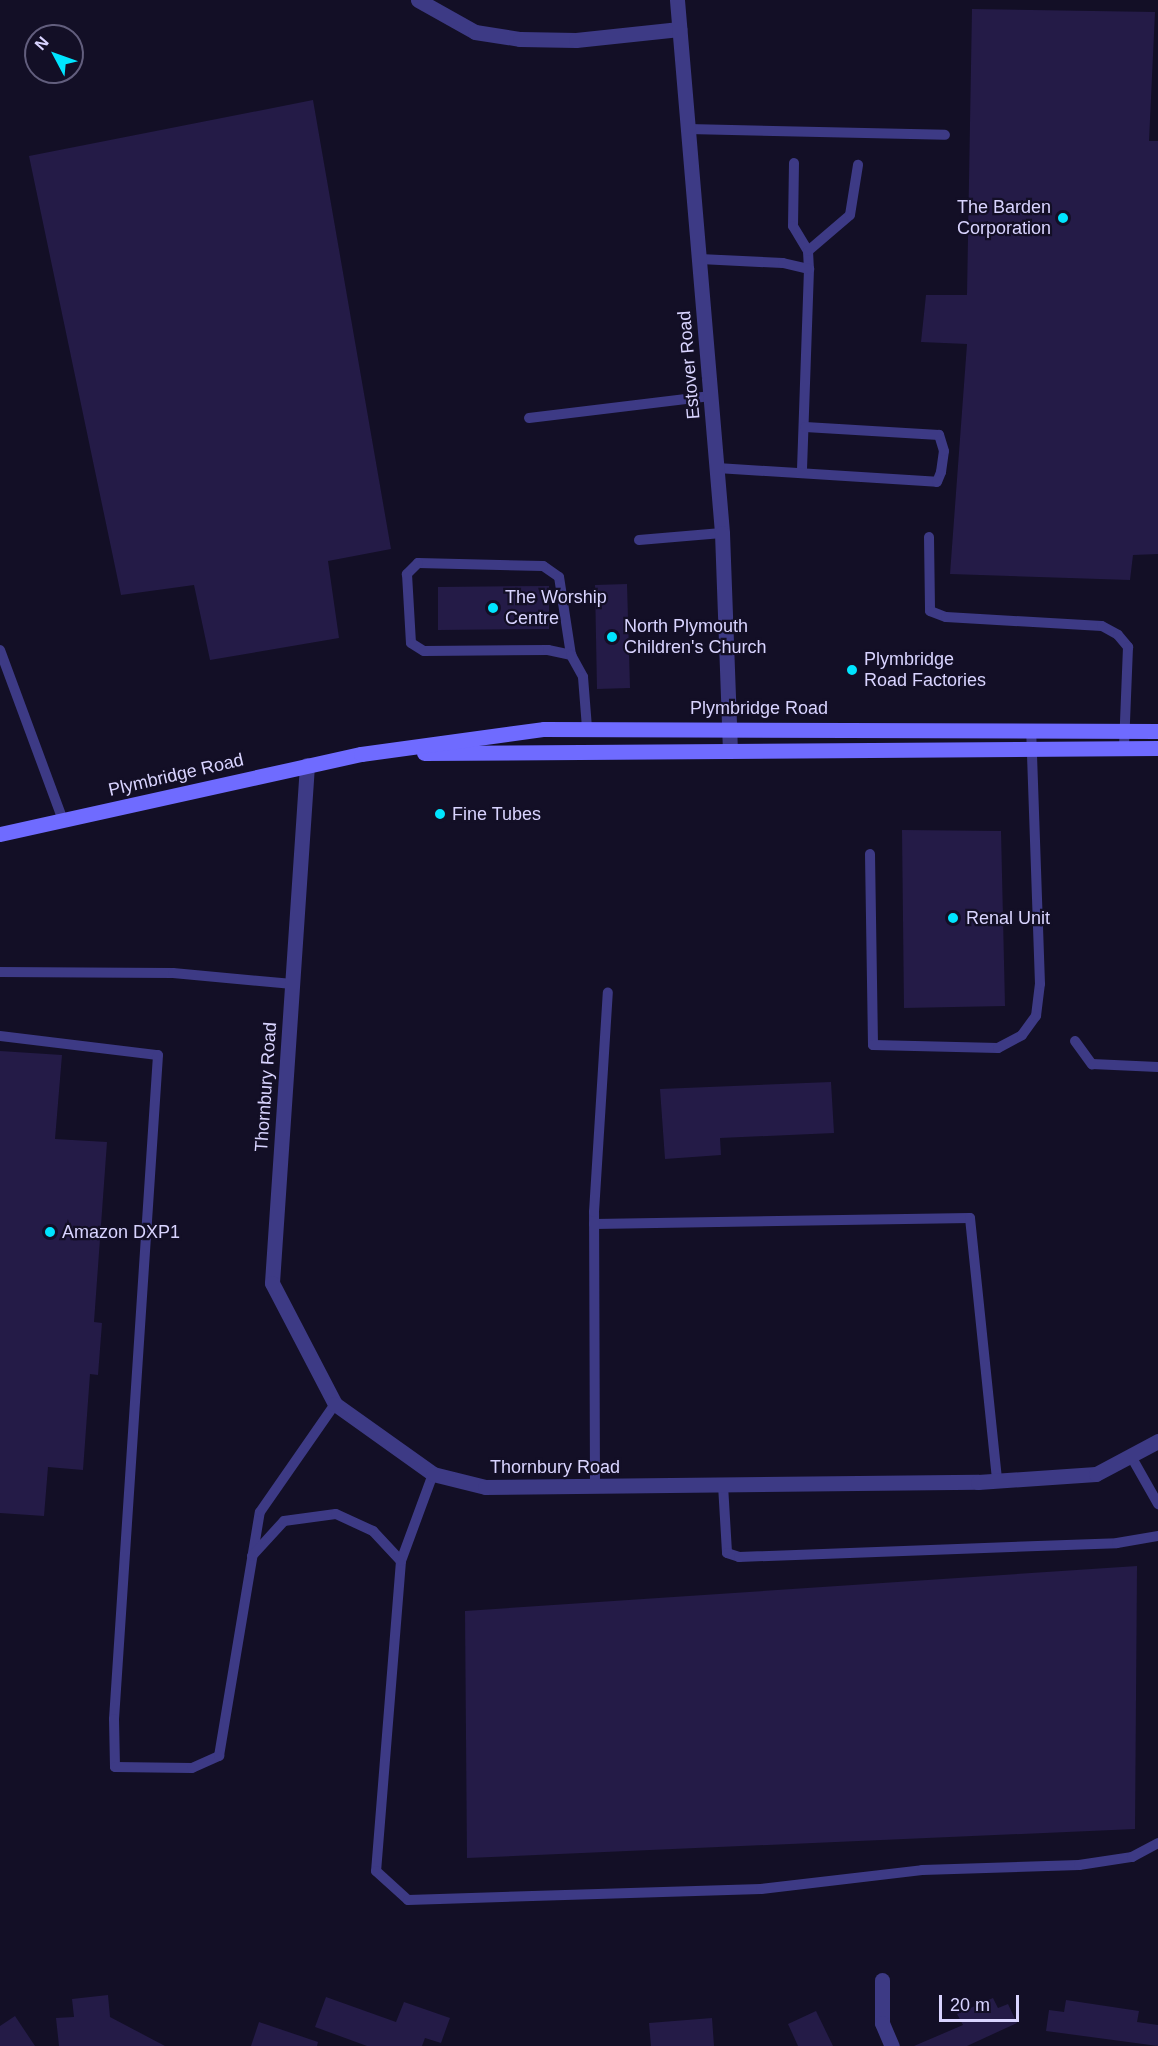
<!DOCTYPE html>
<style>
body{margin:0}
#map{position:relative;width:1158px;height:2046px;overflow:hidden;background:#130f26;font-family:Helvetica,sans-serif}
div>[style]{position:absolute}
.building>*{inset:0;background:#241b47}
.service>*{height:10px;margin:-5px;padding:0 5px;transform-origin:5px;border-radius:5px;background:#3d3a85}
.minor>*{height:15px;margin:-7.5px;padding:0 7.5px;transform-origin:7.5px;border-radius:7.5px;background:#3d3a85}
.tertiary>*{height:15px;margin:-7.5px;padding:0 7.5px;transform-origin:7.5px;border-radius:7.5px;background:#3d3a85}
.secondary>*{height:15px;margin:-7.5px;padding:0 7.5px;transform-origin:7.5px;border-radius:7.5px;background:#6f6bff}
.dots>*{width:16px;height:16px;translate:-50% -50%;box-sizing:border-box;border:3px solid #130f26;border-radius:50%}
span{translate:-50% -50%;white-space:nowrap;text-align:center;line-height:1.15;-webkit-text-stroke:4.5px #130f26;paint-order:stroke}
.poi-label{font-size:18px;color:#d9d4ff}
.right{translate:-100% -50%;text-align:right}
.left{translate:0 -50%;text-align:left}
.street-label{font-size:18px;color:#d9d4ff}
.north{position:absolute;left:24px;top:24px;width:60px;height:60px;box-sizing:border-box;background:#130f26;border:2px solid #625e7d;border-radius:50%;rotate:311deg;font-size:16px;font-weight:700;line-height:24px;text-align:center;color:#d9d4ff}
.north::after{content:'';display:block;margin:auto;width:21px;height:27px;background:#00e5ff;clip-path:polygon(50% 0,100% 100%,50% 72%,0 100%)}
.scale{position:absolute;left:939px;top:1995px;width:80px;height:27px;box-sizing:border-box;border:3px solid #d9d4ff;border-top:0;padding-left:8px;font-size:18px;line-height:21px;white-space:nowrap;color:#d9d4ff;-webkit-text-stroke:4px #130f26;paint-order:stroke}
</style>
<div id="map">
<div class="building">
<i style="clip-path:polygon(972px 9px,1155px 12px,1149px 141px,1158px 141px,1158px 554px,1133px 555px,1130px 580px,950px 574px,967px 344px,921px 342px,926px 295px,967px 295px)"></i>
<i style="clip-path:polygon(313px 100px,391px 549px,328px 561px,339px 638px,210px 660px,194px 585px,121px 595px,29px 156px)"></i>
<i style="clip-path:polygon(627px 584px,630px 688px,597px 689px,595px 585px)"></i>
<i style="clip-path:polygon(549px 586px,549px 629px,438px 630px,438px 587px)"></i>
<i style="clip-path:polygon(902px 830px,1001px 831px,1005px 1006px,904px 1008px)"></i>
<i style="clip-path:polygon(0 1051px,62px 1055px,55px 1139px,107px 1142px,94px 1322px,102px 1323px,98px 1375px,90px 1374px,83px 1470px,48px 1467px,44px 1516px,0 1513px)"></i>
<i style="clip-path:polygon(831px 1082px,834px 1133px,720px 1138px,721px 1155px,665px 1159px,660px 1089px)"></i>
<i style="clip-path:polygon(1137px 1566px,1135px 1829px,467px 1858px,465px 1611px)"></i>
<i style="clip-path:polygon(108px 1995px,110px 2017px,165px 2046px,59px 2046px,56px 2018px,74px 2017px,72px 1999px)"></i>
<i style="clip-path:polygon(326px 1997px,396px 2022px,404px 2002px,450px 2018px,441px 2043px,425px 2038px,422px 2046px,367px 2046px,315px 2027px)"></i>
<i style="clip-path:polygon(993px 1998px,998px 2008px,1008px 2004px,1017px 2023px,967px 2046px,914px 2046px,963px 2025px,957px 2014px)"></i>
<i style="clip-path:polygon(1066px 2000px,1139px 2011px,1137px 2022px,1158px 2025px,1158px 2046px,1046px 2031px,1049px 2010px,1064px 2012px)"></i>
<i style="clip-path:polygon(816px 2011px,833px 2046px,798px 2046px,788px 2024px)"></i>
<i style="clip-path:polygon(15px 2016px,35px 2046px,0 2046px,0 2026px)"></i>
<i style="clip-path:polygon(712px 2018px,714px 2046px,651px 2046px,649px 2023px)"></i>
<i style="clip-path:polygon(259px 2022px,318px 2042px,317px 2046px,251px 2046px)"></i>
</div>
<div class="service">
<i style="left:688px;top:129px;width:257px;rotate:1.3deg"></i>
<i style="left:794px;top:163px;width:63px;rotate:90.9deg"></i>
<i style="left:793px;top:226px;width:29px;rotate:59deg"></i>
<i style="left:808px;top:251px;width:18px;rotate:87deg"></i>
<i style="left:809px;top:269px;width:203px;rotate:92deg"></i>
<i style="left:808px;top:251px;width:55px;rotate:-40.6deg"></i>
<i style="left:850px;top:215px;width:51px;rotate:-80.9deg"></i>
<i style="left:700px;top:259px;width:83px;rotate:2.8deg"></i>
<i style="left:783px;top:263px;width:27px;rotate:13deg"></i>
<i style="left:529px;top:418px;width:183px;rotate:-6.9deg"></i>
<i style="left:717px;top:468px;width:220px;rotate:3.6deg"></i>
<i style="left:937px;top:482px;width:11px;rotate:-68deg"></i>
<i style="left:941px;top:472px;width:21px;rotate:-82deg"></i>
<i style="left:944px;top:451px;width:17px;rotate:-107deg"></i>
<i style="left:939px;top:435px;width:134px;rotate:-176.6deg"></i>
<i style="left:929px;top:537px;width:74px;rotate:89.2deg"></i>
<i style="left:930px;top:611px;width:17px;rotate:21deg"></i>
<i style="left:946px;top:617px;width:156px;rotate:3.3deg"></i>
<i style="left:1102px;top:626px;width:18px;rotate:29deg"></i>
<i style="left:1118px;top:635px;width:16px;rotate:50deg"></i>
<i style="left:1128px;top:647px;width:101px;rotate:92.3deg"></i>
<i style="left:639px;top:540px;width:83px;rotate:-4.8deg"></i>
<i style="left:0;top:650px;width:181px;rotate:69.7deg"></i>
<i style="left:571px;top:655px;width:79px;rotate:-98.7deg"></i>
<i style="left:559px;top:577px;width:19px;rotate:-145deg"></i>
<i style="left:543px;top:566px;width:125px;rotate:-178.6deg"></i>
<i style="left:418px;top:563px;width:16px;rotate:135deg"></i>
<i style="left:407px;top:574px;width:69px;rotate:86.7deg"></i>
<i style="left:411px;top:643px;width:15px;rotate:32deg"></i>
<i style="left:424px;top:651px;width:124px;rotate:-0.5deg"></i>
<i style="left:548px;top:650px;width:24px;rotate:12deg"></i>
<i style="left:571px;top:655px;width:25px;rotate:61deg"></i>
<i style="left:583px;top:677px;width:51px;rotate:85.5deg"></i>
<i style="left:870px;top:854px;width:191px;rotate:89.1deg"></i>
<i style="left:873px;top:1045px;width:125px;rotate:1.4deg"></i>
<i style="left:998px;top:1048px;width:27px;rotate:-28deg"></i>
<i style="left:1022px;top:1035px;width:24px;rotate:-54deg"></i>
<i style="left:1036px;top:1016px;width:32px;rotate:-83deg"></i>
<i style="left:1040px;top:984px;width:254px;rotate:-92deg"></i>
<i style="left:0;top:972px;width:173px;rotate:0.3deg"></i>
<i style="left:173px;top:973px;width:120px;rotate:5.3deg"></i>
<i style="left:0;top:1036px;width:159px;rotate:6.9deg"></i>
<i style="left:158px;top:1055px;width:665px;rotate:93.79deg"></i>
<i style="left:114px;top:1719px;width:48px;rotate:88.8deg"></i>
<i style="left:115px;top:1767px;width:77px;rotate:0.7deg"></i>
<i style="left:192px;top:1768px;width:30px;rotate:-24deg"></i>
<i style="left:219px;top:1756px;width:247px;rotate:-80.5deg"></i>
<i style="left:260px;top:1512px;width:131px;rotate:-55.2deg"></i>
<i style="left:1075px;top:1041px;width:29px;rotate:54deg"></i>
<i style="left:1092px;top:1064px;width:66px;rotate:2.6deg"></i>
<i style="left:594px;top:1224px;width:376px;rotate:-0.9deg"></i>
<i style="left:970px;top:1218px;width:263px;rotate:84.1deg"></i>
<i style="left:1132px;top:1458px;width:53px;rotate:60.5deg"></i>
<i style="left:433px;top:1474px;width:93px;rotate:110.2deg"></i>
<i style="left:401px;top:1561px;width:311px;rotate:94.6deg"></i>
<i style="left:376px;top:1871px;width:43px;rotate:42.2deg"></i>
<i style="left:408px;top:1900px;width:353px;rotate:-1.8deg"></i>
<i style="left:761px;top:1889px;width:162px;rotate:-6.7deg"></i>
<i style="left:922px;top:1870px;width:157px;rotate:-1.8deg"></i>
<i style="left:1079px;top:1865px;width:54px;rotate:-8.6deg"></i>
<i style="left:1132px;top:1857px;width:30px;rotate:-28deg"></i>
<i style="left:723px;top:1485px;width:68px;rotate:86.6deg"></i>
<i style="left:727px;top:1553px;width:13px;rotate:18deg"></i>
<i style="left:739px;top:1557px;width:378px;rotate:-2.1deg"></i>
<i style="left:1117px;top:1543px;width:42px;rotate:-9.7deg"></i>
<i style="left:595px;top:1486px;width:274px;rotate:-90.2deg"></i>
<i style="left:594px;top:1212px;width:220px;rotate:-86.4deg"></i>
<i style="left:252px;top:1556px;width:47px;rotate:-47.6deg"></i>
<i style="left:284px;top:1521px;width:52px;rotate:-7.7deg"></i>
<i style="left:336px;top:1514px;width:41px;rotate:24.7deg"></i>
<i style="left:373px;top:1531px;width:41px;rotate:47deg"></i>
</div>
<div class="minor">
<i style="left:418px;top:0;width:65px;rotate:29.3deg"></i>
<i style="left:475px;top:32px;width:46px;rotate:8.8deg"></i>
<i style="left:520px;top:39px;width:56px;rotate:1deg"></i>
<i style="left:576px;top:40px;width:104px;rotate:-6.1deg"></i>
<i style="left:307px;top:765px;width:519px;rotate:93.87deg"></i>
<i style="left:272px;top:1283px;width:136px;rotate:62.5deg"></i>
<i style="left:335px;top:1404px;width:120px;rotate:35.5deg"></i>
<i style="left:433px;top:1474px;width:54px;rotate:14deg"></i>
<i style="left:485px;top:1487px;width:493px;rotate:-0.6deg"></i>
<i style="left:978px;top:1482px;width:118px;rotate:-3.9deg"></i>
<i style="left:1096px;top:1474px;width:70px;rotate:-28deg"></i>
<i style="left:882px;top:1980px;width:43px;rotate:90deg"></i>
<i style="left:882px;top:2023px;width:25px;rotate:67deg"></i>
</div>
<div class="tertiary">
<i style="left:677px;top:0;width:535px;rotate:85.17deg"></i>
<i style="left:722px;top:533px;width:218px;rotate:87.9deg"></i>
</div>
<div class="secondary">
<i style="left:424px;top:753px;width:734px;rotate:-0.39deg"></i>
<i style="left:0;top:834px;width:370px;rotate:-12.5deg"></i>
<i style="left:361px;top:754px;width:185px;rotate:-7.8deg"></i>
<i style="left:544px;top:729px;width:614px;rotate:0.19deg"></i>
</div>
<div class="dots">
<i style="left:1063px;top:218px;background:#00e5ff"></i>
<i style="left:493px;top:608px;background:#00e5ff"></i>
<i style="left:612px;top:637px;background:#00e5ff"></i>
<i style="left:852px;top:670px;background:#00e5ff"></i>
<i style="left:440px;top:814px;background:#00e5ff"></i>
<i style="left:953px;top:918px;background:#00e5ff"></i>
<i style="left:50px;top:1232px;background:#00e5ff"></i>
</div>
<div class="poi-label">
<span class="right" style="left:1051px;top:218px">The Barden<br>Corporation</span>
<span class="left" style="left:505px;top:608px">The Worship<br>Centre</span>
<span class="left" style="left:624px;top:637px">North Plymouth<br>Children's Church</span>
<span class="left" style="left:864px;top:670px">Plymbridge<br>Road Factories</span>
<span class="left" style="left:452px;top:814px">Fine Tubes</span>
<span class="left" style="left:966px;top:918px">Renal Unit</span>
<span class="left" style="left:62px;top:1232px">Amazon DXP1</span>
</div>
<div class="street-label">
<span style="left:689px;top:365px;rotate:-95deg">Estover Road</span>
<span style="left:759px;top:708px">Plymbridge Road</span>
<span style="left:176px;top:775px;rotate:-13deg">Plymbridge Road</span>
<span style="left:266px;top:1087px;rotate:-86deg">Thornbury Road</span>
<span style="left:555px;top:1467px">Thornbury Road</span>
</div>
<div class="north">N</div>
<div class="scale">20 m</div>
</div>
